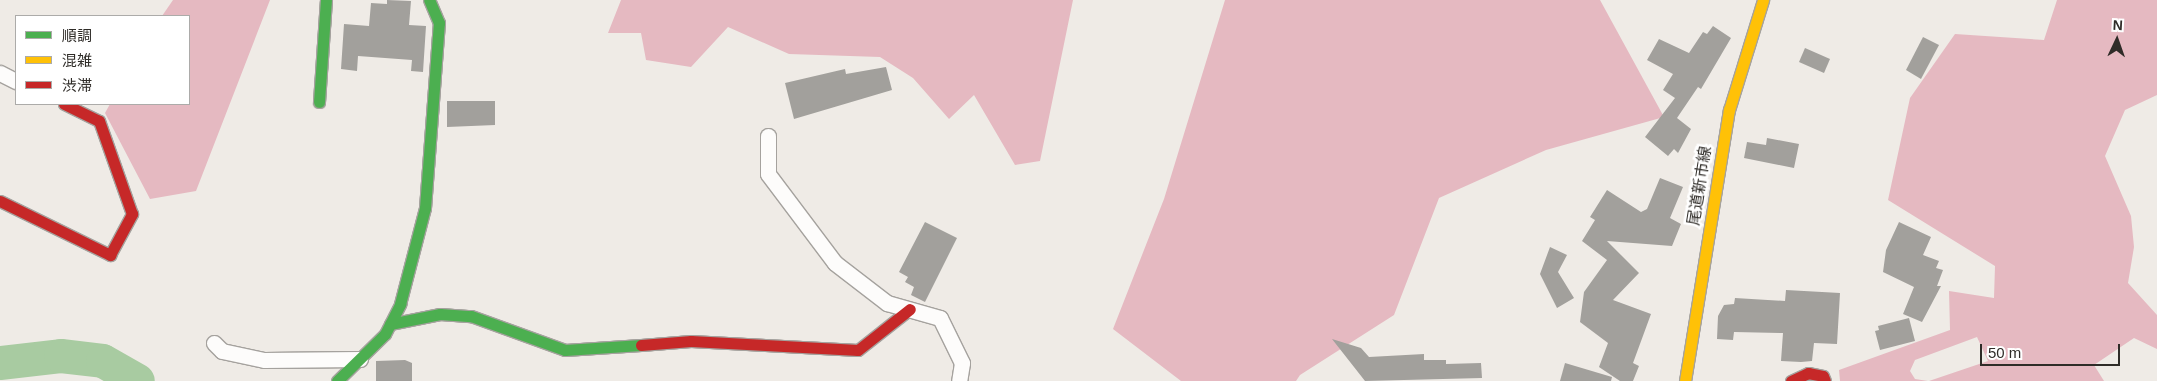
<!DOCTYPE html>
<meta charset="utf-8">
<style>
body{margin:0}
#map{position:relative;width:2157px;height:381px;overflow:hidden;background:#efebe6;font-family:Helvetica,"Noto Sans JP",sans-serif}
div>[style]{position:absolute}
.forest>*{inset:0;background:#e5b9c1}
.river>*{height:34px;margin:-17px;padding:0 17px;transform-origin:17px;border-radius:17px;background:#a8cba1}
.building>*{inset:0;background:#a2a09c}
.roads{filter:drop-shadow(1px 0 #a5a29e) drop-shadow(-1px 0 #a5a29e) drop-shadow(0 1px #a5a29e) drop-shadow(0 -1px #a5a29e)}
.street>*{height:15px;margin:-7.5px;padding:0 7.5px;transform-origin:7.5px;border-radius:7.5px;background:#fdfcfb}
.fast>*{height:11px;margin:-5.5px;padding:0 5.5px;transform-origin:5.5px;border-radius:5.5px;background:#4caf50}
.slow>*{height:11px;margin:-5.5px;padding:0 5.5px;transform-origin:5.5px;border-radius:5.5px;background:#ffc107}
.jam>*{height:11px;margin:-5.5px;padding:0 5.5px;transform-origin:5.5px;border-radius:5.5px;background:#c62828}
span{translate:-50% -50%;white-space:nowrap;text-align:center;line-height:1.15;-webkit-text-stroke:5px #fff;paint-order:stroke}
.street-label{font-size:16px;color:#2f2c28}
.legend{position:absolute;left:15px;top:15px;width:175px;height:90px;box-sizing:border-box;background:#fff;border:1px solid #acaba9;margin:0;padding:6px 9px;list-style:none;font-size:15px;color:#2f2c28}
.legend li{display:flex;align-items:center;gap:10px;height:25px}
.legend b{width:25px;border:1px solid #acaba9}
.north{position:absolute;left:2092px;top:15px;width:50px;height:50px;-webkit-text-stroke:4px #fff;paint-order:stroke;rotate:3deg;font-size:14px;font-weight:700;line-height:20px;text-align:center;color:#2f2c28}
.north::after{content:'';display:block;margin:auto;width:18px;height:22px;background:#2f2c28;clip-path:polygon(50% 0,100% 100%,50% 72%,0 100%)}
.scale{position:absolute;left:1980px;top:344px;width:140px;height:22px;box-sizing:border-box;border:2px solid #2f2c28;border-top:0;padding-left:6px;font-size:15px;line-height:18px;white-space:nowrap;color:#2f2c28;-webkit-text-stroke:4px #fff;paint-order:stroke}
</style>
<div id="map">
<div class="forest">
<i style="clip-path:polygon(173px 0,270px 0,196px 191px,150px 199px,105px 113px,110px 104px,189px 104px,189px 16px,162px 16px)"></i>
<i style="clip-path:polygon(621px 0,1073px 0,1040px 161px,1015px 165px,974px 95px,949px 119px,913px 78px,880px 57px,789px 54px,728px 27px,691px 67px,646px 60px,641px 33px,608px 33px)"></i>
<i style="clip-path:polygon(1225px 0,1600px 0,1664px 117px,1546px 150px,1439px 198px,1394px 315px,1300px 375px,1296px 381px,1181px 381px,1113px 329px,1164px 199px)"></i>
<i style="clip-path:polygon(2057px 0,2157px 0,2157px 95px,2125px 110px,2105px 156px,2131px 216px,2134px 247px,2128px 283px,2157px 315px,2157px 349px,2134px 338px,2094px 365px,2104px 381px,1929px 381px,1988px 361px,1977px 337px,1915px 360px,1910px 371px,1915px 379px,1928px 381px,1840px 381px,1839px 370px,1950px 330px,1949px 291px,1994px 298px,1995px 266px,1888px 200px,1910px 98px,1955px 34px,2044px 40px)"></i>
</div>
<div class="river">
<i style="left:0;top:363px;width:61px;rotate:-6.5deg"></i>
<i style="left:61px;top:356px;width:42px;rotate:6.8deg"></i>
<i style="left:103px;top:361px;width:40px;rotate:29.7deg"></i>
</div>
<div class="building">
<i style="clip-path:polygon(387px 0,411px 1px,409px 25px,426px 26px,423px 72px,411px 71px,412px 60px,358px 56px,357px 71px,341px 69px,344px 24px,369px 26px,371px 3px,387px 4px)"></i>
<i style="clip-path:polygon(1713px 26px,1731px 38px,1701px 89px,1698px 87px,1677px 118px,1691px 129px,1678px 153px,1674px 149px,1668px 156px,1645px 137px,1675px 98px,1663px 90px,1673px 74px,1647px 60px,1659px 39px,1689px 53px,1703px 32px,1707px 34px)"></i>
<i style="clip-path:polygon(1923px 37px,1939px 45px,1921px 79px,1906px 70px)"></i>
<i style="clip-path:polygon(1805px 48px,1830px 59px,1824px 73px,1799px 62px)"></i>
<i style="clip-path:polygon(886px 67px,892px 90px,794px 119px,785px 83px,845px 69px,846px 74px)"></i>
<i style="clip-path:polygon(447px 101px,495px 101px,495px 125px,447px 127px)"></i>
<i style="clip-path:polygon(1767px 138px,1799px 144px,1794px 168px,1744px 158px,1747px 142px,1766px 145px)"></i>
<i style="clip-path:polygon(1660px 178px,1683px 187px,1670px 218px,1681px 224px,1672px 246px,1607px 241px,1639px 273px,1613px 300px,1651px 314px,1633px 363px,1639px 366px,1633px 381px,1620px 381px,1599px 367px,1608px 343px,1580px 322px,1584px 292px,1607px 260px,1582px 241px,1595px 220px,1590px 217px,1607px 190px,1641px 212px,1647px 209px)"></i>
<i style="clip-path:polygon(925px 222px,957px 238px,925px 302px,911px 295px,914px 287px,905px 282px,908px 277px,899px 272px)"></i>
<i style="clip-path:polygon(1899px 222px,1931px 237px,1923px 255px,1939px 261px,1936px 268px,1943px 270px,1937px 286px,1941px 286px,1922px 322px,1903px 314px,1914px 287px,1883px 272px,1886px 250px)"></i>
<i style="clip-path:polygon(1550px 247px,1567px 255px,1558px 272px,1574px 298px,1557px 308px,1540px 274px)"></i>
<i style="clip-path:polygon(1786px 290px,1840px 293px,1837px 344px,1814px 343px,1812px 361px,1801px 362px,1781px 361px,1783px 333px,1734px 332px,1733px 340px,1717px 339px,1718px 316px,1724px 305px,1734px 304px,1735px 298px,1785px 301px)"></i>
<i style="clip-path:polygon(1909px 318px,1915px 341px,1880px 350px,1875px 331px,1879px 330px,1878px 326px)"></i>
<i style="clip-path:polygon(1332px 339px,1361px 348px,1369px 357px,1424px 354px,1424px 360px,1446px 360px,1446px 364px,1481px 363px,1482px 378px,1365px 381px)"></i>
<i style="clip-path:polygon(405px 360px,412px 363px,412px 381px,376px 381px,376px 361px)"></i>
<i style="clip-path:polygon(1565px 363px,1612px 377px,1611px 381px,1560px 381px)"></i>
</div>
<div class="roads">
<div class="street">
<i style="left:0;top:73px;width:18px;rotate:27deg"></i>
<i style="left:768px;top:136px;width:38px;rotate:90deg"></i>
<i style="left:768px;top:174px;width:111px;rotate:53deg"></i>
<i style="left:835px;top:263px;width:66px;rotate:37.6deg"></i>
<i style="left:887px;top:303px;width:55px;rotate:15.8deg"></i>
<i style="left:940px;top:318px;width:50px;rotate:63.9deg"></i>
<i style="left:962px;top:363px;width:18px;rotate:99deg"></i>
<i style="left:214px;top:343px;width:11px;rotate:45deg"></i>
<i style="left:222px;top:351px;width:43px;rotate:12.1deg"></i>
<i style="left:264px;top:360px;width:96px;rotate:-0.6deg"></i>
</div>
<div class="fast">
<i style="left:319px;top:102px;width:102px;rotate:-86.1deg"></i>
<i style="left:390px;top:324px;width:51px;rotate:-11.3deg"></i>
<i style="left:440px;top:314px;width:31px;rotate:4deg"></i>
<i style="left:471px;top:316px;width:100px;rotate:19.9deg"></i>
<i style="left:565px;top:350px;width:76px;rotate:-3.8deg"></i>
<i style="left:337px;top:381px;width:67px;rotate:-44.4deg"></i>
<i style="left:385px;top:334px;width:34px;rotate:-63deg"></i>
<i style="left:400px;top:304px;width:99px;rotate:-75.4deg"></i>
<i style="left:425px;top:208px;width:186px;rotate:-85.7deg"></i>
<i style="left:439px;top:23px;width:25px;rotate:-113deg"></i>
</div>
<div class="slow">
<i style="left:1685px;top:381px;width:275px;rotate:-80.8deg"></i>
<i style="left:1729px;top:110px;width:115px;rotate:-72.8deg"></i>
</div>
<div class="jam">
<i style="left:0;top:201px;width:123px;rotate:26.1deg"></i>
<i style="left:110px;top:255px;width:47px;rotate:-61.8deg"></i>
<i style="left:132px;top:214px;width:99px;rotate:-109.5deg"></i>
<i style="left:99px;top:121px;width:39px;rotate:-154deg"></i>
<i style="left:641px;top:345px;width:50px;rotate:-4.6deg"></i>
<i style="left:691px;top:341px;width:167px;rotate:3.1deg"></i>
<i style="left:858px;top:350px;width:66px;rotate:-38.3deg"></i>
<i style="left:1791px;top:381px;width:19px;rotate:-25deg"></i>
<i style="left:1808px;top:373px;width:15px;rotate:11deg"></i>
<i style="left:1823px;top:376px;width:5px;rotate:68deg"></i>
</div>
</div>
<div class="street-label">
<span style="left:1700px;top:186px;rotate:-81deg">尾道新市線</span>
</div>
<ul class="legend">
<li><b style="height:6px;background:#4caf50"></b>順調</li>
<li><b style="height:6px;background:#ffc107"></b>混雑</li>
<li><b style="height:6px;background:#c62828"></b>渋滞</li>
</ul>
<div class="north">N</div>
<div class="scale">50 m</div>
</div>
